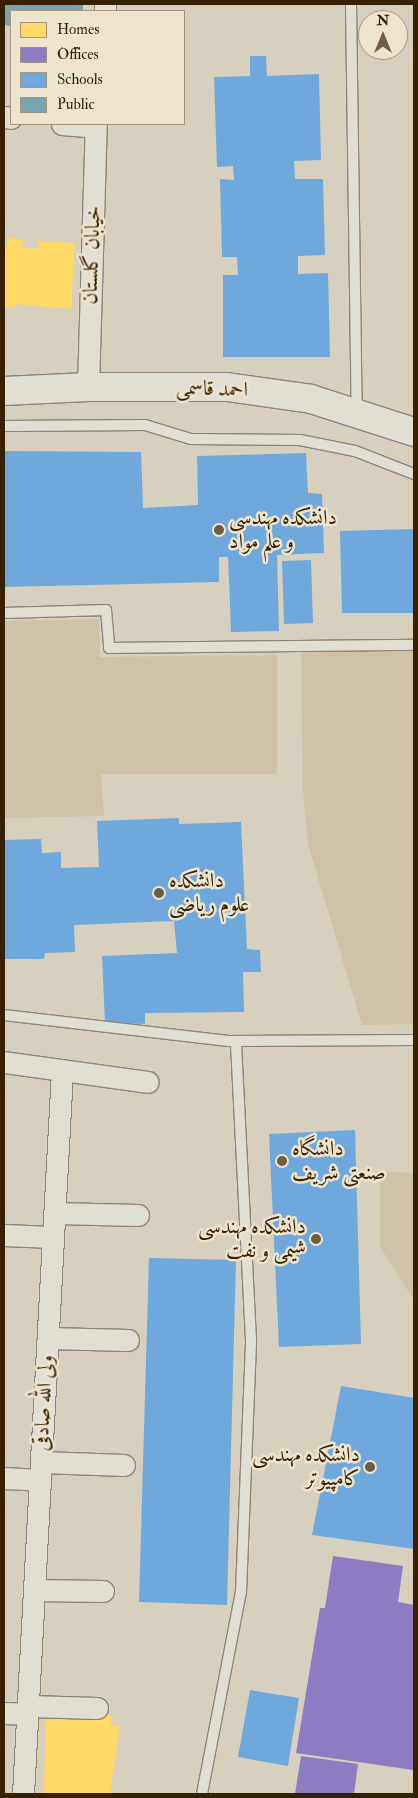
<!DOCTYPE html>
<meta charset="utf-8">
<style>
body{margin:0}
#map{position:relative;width:418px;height:1798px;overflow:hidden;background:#d8d0be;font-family:"IM FELL Double Pica",Amiri,serif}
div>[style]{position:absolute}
.green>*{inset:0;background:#cec2a7}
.homes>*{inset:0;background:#ffd966}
.offices>*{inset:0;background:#8e7cc3}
.schools>*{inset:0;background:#6fa8dc}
.public>*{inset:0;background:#76a5af}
.roads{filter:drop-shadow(1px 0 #8e8678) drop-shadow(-1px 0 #8e8678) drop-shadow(0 1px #8e8678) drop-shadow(0 -1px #8e8678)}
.lane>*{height:10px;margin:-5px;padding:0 5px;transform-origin:5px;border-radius:5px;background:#e1ded4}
.street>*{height:21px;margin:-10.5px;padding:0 10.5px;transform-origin:10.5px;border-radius:10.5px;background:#e1ded4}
.secondary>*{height:28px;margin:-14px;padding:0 14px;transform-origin:14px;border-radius:14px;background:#e1ded4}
.dots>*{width:14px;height:14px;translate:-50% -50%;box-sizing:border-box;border:2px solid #ede4ce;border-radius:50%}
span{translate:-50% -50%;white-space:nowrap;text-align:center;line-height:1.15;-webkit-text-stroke:5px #ede4ce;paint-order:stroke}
.street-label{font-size:21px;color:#371f01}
.poi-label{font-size:21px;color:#371f01}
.left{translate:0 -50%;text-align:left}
.right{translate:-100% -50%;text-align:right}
.frame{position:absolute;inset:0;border:5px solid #371f01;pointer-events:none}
.legend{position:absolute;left:10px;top:10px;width:175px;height:115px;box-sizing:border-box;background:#ede4ce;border:1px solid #a4957c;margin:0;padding:6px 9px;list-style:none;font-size:15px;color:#371f01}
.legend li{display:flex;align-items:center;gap:10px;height:25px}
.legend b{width:25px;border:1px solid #a4957c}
.north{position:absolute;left:358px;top:10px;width:50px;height:50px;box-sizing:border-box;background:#ede4ce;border:1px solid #a4957c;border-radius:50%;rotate:0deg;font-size:14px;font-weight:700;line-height:20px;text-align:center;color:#371f01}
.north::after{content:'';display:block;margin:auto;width:18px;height:22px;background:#6f5d43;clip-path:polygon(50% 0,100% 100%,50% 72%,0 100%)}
</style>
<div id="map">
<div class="green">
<i style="clip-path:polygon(99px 619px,100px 657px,277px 655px,277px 774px,101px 774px,104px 816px,4px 818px,4px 621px)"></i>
<i style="clip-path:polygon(414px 651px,414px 1024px,362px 1025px,308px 844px,303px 790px,301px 652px)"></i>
<i style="clip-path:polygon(380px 1172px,414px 1173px,414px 1300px,380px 1247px)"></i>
</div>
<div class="homes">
<i style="clip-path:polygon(9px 237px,23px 240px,22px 248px,38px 249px,38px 241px,75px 243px,71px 309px,15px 304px,15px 308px,4px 306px,4px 247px,7px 248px)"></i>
<i style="clip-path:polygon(46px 1715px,111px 1715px,111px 1725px,120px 1726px,110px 1794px,44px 1794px)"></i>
</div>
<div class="offices">
<i style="clip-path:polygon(333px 1556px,403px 1566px,398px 1602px,414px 1605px,413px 1770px,296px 1753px,320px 1608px,325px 1608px)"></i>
<i style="clip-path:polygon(301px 1756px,358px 1764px,354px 1794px,295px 1794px)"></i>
</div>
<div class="schools">
<i style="clip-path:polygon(250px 56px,266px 56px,267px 76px,319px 74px,321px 160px,294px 161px,295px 179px,323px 179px,325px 255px,298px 256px,298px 274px,328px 273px,330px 357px,223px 357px,223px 275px,238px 275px,237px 257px,222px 257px,220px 179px,234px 180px,233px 166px,217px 167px,214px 77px,250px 76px)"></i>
<i style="clip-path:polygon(4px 451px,141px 452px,143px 508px,198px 505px,197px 456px,306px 453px,308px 493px,322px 494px,324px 553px,277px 555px,279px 631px,231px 632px,228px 557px,219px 557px,219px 582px,4px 587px)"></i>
<i style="clip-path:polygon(414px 529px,414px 613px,342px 613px,340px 531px)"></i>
<i style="clip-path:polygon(311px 560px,313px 623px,284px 624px,282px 561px)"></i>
<i style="clip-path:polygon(179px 818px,179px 824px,241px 822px,247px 949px,260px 950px,261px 972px,243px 972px,244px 1012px,145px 1013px,145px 1024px,105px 1023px,102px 956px,177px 953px,174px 921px,74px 925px,75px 952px,45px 953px,44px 959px,4px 959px,4px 840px,41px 839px,42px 853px,61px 852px,61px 868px,99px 867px,97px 821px)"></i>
<i style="clip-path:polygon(355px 1130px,361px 1344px,279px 1347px,269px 1134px)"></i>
<i style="clip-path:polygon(149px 1258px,236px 1260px,227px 1605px,139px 1602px)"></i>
<i style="clip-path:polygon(341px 1386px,414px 1398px,414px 1549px,312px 1535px)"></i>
<i style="clip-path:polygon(250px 1690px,299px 1698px,288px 1766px,238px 1757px)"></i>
</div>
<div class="public">
<i style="clip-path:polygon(4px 4px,83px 4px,83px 11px,11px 11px,11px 26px,4px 25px)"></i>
</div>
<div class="roads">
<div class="lane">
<i style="left:351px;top:4px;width:409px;rotate:89.2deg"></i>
<i style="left:4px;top:426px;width:141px;rotate:-0.4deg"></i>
<i style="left:145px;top:425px;width:48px;rotate:16.9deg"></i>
<i style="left:191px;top:439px;width:109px;rotate:0.5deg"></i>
<i style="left:300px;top:440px;width:56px;rotate:11.3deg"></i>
<i style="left:355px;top:451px;width:63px;rotate:21.3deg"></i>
<i style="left:4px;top:613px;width:102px;rotate:-1.7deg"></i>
<i style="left:106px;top:610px;width:38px;rotate:85deg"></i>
<i style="left:109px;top:648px;width:305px;rotate:-0.6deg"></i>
<i style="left:4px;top:1015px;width:226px;rotate:6.6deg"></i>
<i style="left:228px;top:1041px;width:186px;rotate:-0.3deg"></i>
<i style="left:202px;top:1794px;width:206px;rotate:-79.1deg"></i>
<i style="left:241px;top:1592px;width:252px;rotate:-87.7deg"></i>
<i style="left:251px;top:1340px;width:299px;rotate:-92.9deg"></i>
</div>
<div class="street">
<i style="left:105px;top:11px;width:7px;rotate:-90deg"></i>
<i style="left:4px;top:117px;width:7px;rotate:8deg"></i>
<i style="left:62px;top:124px;width:33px;rotate:5deg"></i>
<i style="left:88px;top:387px;width:263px;rotate:-88.3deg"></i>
<i style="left:4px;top:1062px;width:145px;rotate:7.9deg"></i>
<i style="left:55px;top:1213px;width:83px;rotate:1.4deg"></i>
<i style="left:4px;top:1235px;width:49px;rotate:2.3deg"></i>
<i style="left:48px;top:1338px;width:80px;rotate:1.4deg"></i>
<i style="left:41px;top:1462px;width:83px;rotate:2.1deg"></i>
<i style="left:4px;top:1478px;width:36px;rotate:3deg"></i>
<i style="left:34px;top:1590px;width:69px;rotate:0.8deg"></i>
<i style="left:28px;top:1706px;width:69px;rotate:1.7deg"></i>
<i style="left:4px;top:1713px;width:23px;rotate:2deg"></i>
<i style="left:23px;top:1794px;width:724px;rotate:-86.91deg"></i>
</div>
<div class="secondary">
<i style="left:4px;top:391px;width:84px;rotate:-2.7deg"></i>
<i style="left:88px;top:387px;width:139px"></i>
<i style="left:227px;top:387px;width:85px;rotate:8.1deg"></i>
<i style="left:311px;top:399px;width:108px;rotate:17.8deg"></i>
</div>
</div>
<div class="dots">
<i style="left:219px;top:530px;background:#6f5d43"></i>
<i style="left:159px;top:893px;background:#6f5d43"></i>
<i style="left:282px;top:1161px;background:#6f5d43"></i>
<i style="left:316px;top:1239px;background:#6f5d43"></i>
<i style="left:370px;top:1467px;background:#6f5d43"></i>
</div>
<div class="street-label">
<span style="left:92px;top:255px;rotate:-88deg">خیابان گلستان</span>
<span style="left:212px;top:389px;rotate:2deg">احمد قاسمی</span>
<span style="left:44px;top:1403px;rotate:-87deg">ولی الله صادقی</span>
</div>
<div class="poi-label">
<span class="left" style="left:229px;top:530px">دانشکده مهندسی<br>و علم مواد</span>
<span class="left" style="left:169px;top:893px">دانشکده<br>علوم ریاضی</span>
<span class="left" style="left:292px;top:1161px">دانشگاه<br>صنعتی شریف</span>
<span class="right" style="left:306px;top:1239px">دانشکده مهندسی<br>شیمی و نفت</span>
<span class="right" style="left:360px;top:1467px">دانشکده مهندسی<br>کامپیوتر</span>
</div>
<div class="frame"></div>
<ul class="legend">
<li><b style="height:14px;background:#ffd966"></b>Homes</li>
<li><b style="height:14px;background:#8e7cc3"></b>Offices</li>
<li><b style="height:14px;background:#6fa8dc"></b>Schools</li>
<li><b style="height:14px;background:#76a5af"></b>Public</li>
</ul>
<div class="north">N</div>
</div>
